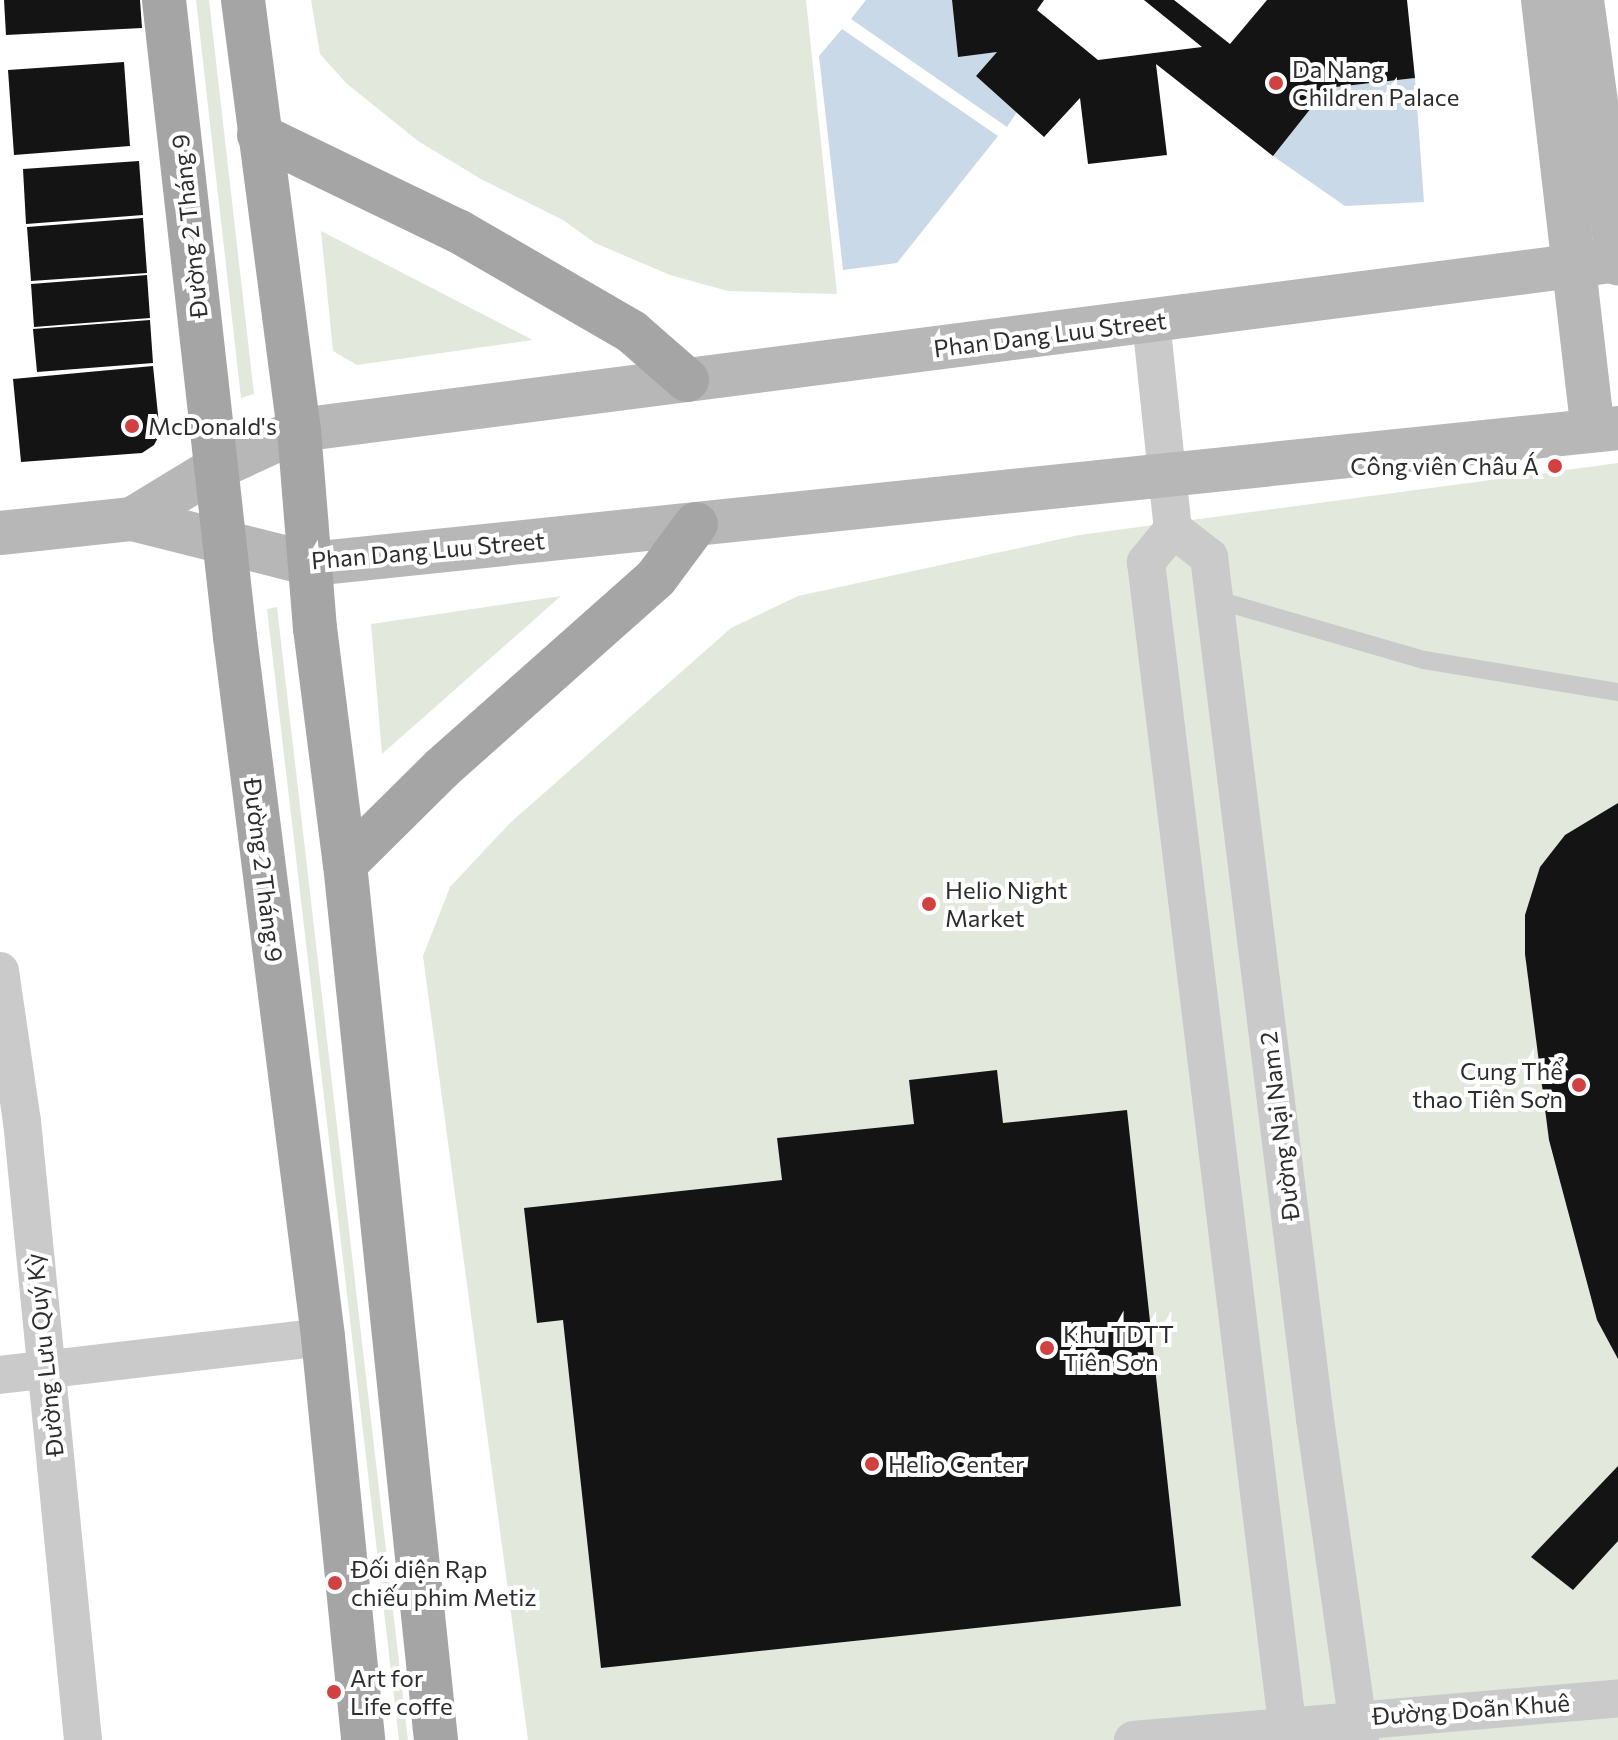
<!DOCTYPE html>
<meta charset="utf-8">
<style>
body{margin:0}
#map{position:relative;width:1618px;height:1740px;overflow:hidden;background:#fff;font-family:Commissioner,sans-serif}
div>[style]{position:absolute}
.green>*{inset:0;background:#e2e9dc}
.water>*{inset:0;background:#c9d9e7}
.building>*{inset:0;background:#141414}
.lane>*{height:18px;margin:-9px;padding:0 9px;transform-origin:9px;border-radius:9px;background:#cacaca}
.street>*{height:38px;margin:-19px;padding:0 19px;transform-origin:19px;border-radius:19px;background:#cacaca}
.secondary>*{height:44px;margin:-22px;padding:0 22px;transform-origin:22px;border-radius:22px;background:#b7b7b7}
.primary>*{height:44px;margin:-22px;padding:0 22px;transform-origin:22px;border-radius:22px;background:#a5a5a5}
.dots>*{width:22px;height:22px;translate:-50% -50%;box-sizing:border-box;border:4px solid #fff;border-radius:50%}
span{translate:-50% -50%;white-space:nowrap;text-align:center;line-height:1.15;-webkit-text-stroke:8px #fff;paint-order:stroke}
.poi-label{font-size:24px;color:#2d2d2d}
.left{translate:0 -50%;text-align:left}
.right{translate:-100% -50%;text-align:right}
.street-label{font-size:24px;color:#2d2d2d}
</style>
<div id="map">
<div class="green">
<i style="clip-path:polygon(196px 0,209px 0,254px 394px,241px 398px)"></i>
<i style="clip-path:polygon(311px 0,806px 0,837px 294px,728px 291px,670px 275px,595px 243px,563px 220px,481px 179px,418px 141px,346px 83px,320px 54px)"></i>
<i style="clip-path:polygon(321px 231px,533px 340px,357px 365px,333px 351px)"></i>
<i style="clip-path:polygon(1618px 463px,1618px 1740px,528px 1740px,423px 956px,450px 887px,510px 823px,731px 628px,798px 596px,1079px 535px)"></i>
<i style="clip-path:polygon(561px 596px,382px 754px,371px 624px)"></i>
<i style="clip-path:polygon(277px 607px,408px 1740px,399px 1740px,267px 609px)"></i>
</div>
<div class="water">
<i style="clip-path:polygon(866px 0,952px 0,958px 56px,997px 52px,976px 76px,1017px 112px,1007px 127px,851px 19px)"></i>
<i style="clip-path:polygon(842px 29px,998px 136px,897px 263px,843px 270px,819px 56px)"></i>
<i style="clip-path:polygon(1415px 78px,1424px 202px,1345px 206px,1273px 156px,1327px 88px)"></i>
</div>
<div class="building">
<i style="clip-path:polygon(4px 0,140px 0,142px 28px,6px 35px)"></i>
<i style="clip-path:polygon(952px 0,1044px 0,1037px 10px,1098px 60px,1202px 47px,1144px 0,1174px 0,1230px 44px,1267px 0,1407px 0,1415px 78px,1327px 88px,1273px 156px,1156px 64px,1167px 155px,1088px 164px,1080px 98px,1044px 137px,976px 76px,997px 52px,958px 57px)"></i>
<i style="clip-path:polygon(124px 62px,130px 146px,14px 155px,8px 70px)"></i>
<i style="clip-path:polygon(139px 161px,143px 215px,26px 224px,23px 169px)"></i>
<i style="clip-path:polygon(143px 218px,147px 273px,31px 281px,27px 227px)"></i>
<i style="clip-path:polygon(147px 275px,150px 318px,34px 327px,31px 284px)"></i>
<i style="clip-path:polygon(150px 320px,153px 363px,37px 372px,33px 329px)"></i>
<i style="clip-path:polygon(153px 366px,160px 434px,154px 445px,142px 453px,21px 462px,13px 379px)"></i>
<i style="clip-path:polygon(1618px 803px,1618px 1359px,1597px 1320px,1549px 1140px,1525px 954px,1525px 915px,1540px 867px,1565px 835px)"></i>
<i style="clip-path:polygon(997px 1070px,1003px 1123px,1127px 1110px,1181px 1606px,601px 1668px,563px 1320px,537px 1323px,524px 1208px,782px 1180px,777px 1138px,914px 1124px,909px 1080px)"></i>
<i style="clip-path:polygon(1618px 1466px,1618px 1541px,1573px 1590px,1531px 1557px)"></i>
</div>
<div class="lane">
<i style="left:1214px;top:599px;width:219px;rotate:16.2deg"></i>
<i style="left:1424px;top:660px;width:197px;rotate:9.4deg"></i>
</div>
<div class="street">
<i style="left:1151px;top:321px;width:209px;rotate:84deg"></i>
<i style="left:1173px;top:529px;width:43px;rotate:129.3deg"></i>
<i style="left:1146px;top:562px;width:1187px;rotate:83.08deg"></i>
<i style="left:1173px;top:529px;width:46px;rotate:37.9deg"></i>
<i style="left:1209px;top:557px;width:868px;rotate:82.99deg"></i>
<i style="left:1315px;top:1419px;width:324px;rotate:82deg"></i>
<i style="left:0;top:971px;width:152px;rotate:81.7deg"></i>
<i style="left:22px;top:1121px;width:622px;rotate:84.37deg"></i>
<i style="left:0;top:1375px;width:325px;rotate:-6.7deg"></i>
<i style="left:1133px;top:1740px;width:487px;rotate:-4.9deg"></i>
</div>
<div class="secondary">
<i style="left:1543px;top:0;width:433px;rotate:83.4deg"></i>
<i style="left:1582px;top:0;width:266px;rotate:82.2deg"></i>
<i style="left:132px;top:519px;width:98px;rotate:-31.3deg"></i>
<i style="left:216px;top:468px;width:91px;rotate:-24.6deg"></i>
<i style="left:299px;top:430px;width:1330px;rotate:-7.34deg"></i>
<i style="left:0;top:533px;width:133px;rotate:-6.1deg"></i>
<i style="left:132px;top:519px;width:185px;rotate:14.1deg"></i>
<i style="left:311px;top:564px;width:1314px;rotate:-5.94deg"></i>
</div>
<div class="primary">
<i style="left:164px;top:0;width:641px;rotate:83.64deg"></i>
<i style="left:235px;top:637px;width:706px;rotate:82.83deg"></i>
<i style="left:323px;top:1337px;width:405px;rotate:84.3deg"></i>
<i style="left:243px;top:0;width:434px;rotate:82.6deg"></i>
<i style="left:299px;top:430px;width:199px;rotate:85.4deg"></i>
<i style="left:315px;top:628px;width:238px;rotate:82.8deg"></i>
<i style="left:345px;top:864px;width:881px;rotate:84.07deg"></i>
<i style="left:259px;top:135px;width:221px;rotate:25.8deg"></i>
<i style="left:458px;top:231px;width:201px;rotate:30.1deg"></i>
<i style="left:632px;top:332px;width:73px;rotate:41.1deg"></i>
<i style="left:345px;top:864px;width:136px;rotate:-44.7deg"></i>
<i style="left:442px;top:768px;width:286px;rotate:-41.6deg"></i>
<i style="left:656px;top:578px;width:67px;rotate:-53.5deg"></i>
</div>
<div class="dots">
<i style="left:1276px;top:83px;background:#d24142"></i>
<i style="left:132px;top:426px;background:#d24142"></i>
<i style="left:1555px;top:466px;background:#d24142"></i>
<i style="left:929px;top:904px;background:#d24142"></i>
<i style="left:1579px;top:1085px;background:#d24142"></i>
<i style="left:1047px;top:1348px;background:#d24142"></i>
<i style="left:872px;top:1464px;background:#d24142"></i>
<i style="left:335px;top:1583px;background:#d24142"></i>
<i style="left:334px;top:1692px;background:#d24142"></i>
</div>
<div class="poi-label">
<span class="left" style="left:1292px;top:83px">Da Nang<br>Children Palace</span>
<span class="left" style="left:148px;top:426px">McDonald's</span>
<span class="right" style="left:1539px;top:466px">Công viên Châu Á</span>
<span class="left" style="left:945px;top:904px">Helio Night<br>Market</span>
<span class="right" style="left:1563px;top:1085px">Cung Thể<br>thao Tiên Sơn</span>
<span class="left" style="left:1063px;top:1348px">Khu TDTT<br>Tiên Sơn</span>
<span class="left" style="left:888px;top:1464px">Helio Center</span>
<span class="left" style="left:351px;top:1583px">Đối diện Rạp<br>chiếu phim Metiz</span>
<span class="left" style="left:350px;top:1692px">Art for<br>Life coffe</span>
</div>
<div class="street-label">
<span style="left:189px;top:226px;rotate:-96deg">Đường 2 Tháng 9</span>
<span style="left:1050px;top:334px;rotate:-7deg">Phan Dang Luu Street</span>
<span style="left:428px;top:550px;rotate:-5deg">Phan Dang Luu Street</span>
<span style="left:264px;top:870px;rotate:83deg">Đường 2 Tháng 9</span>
<span style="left:1279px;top:1126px;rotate:-97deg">Đường Nại Nam 2</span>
<span style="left:44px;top:1355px;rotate:-96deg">Đường Lưu Quý Kỳ</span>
<span style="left:1471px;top:1709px;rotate:-4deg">Đường Doãn Khuê</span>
</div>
</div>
